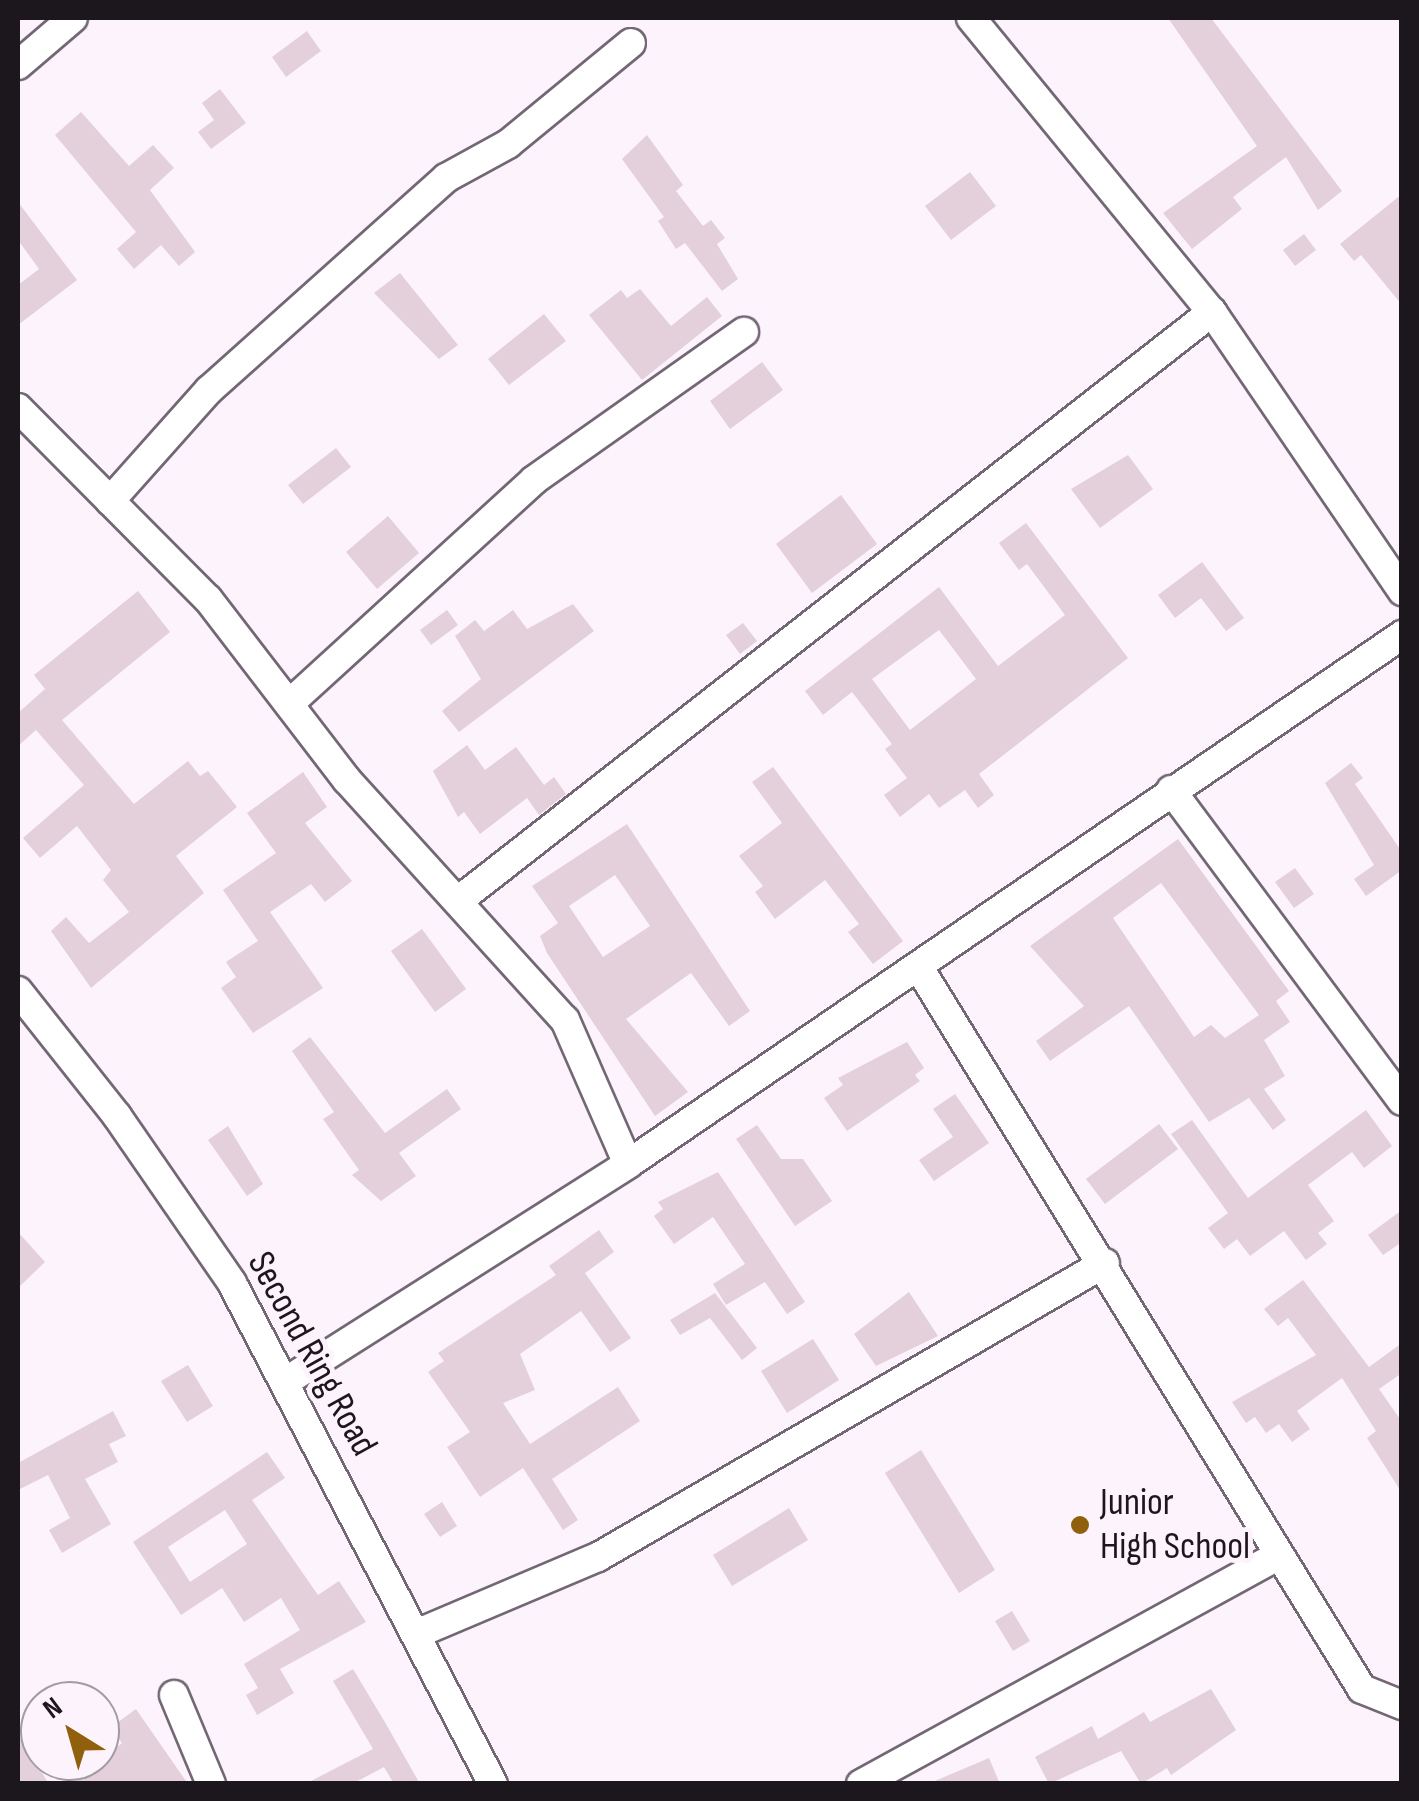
<!DOCTYPE html>
<style>
body{margin:0}
#map{position:relative;width:1419px;height:1801px;overflow:hidden;background:#fcf3fd;font-family:"Sofia Sans Condensed",sans-serif}
div>[style]{position:absolute}
.building>*{inset:0;background:#e4d0db}
.roads{filter:drop-shadow(2px 0 #736775) drop-shadow(-2px 0 #736775) drop-shadow(0 2px #736775) drop-shadow(0 -2px #736775)}
.minor>*{height:28px;margin:-14px;padding:0 14px;transform-origin:14px;border-radius:14px;background:#fff}
.dots>*{width:28px;height:28px;translate:-50% -50%;box-sizing:border-box;border:5px solid #fcf3fd;border-radius:50%}
span{translate:-50% -50%;white-space:nowrap;text-align:center;line-height:1.15;-webkit-text-stroke:10px #fcf3fd;paint-order:stroke}
.street-label{font-size:38px;color:#1c171d}
.poi-label{font-size:38px;color:#1c171d}
.left{translate:0 -50%;text-align:left}
.frame{position:absolute;inset:0;border:20px solid #1c171d;pointer-events:none}
.north{position:absolute;left:20px;top:1681px;width:100px;height:100px;box-sizing:border-box;background:#fcf3fd;border:2px solid #a29ba3;border-radius:50%;rotate:323deg;font-size:28px;font-weight:700;line-height:40px;text-align:center;color:#1c171d}
.north::after{content:'';display:block;margin:auto;width:35px;height:45px;background:#90600d;clip-path:polygon(50% 0,100% 100%,50% 72%,0 100%)}
</style>
<div id="map">
<div class="building">
<i style="clip-path:polygon(1168px 18px,1211px 18px,1342px 191px,1318px 210px,1286px 157px,1233px 197px,1242px 209px,1192px 249px,1163px 213px,1257px 146px)"></i>
<i style="clip-path:polygon(307px 31px,321px 51px,286px 77px,272px 57px)"></i>
<i style="clip-path:polygon(220px 89px,246px 123px,211px 149px,198px 132px,214px 120px,202px 103px)"></i>
<i style="clip-path:polygon(81px 112px,129px 166px,153px 145px,174px 168px,150px 190px,195px 252px,179px 266px,161px 245px,134px 269px,117px 249px,136px 232px,55px 135px)"></i>
<i style="clip-path:polygon(647px 135px,683px 185px,676px 191px,703px 226px,711px 220px,725px 238px,717px 244px,738px 279px,722px 291px,685px 243px,676px 249px,658px 221px,664px 217px,622px 159px)"></i>
<i style="clip-path:polygon(970px 172px,996px 206px,951px 240px,925px 206px)"></i>
<i style="clip-path:polygon(1402px 194px,1402px 305px,1361px 255px,1354px 261px,1340px 244px)"></i>
<i style="clip-path:polygon(18px 202px,77px 280px,18px 325px,18px 285px,39px 269px,18px 240px)"></i>
<i style="clip-path:polygon(1304px 234px,1316px 250px,1295px 266px,1283px 250px)"></i>
<i style="clip-path:polygon(400px 273px,458px 345px,439px 359px,374px 293px)"></i>
<i style="clip-path:polygon(640px 289px,671px 326px,707px 297px,722px 316px,642px 380px,589px 315px,621px 290px,627px 298px)"></i>
<i style="clip-path:polygon(544px 314px,566px 341px,509px 385px,488px 359px)"></i>
<i style="clip-path:polygon(762px 362px,783px 390px,730px 429px,710px 401px)"></i>
<i style="clip-path:polygon(336px 448px,351px 467px,303px 504px,288px 485px)"></i>
<i style="clip-path:polygon(1128px 455px,1153px 489px,1100px 528px,1071px 489px)"></i>
<i style="clip-path:polygon(841px 495px,877px 544px,812px 593px,776px 544px)"></i>
<i style="clip-path:polygon(388px 516px,419px 553px,377px 589px,346px 552px)"></i>
<i style="clip-path:polygon(evenodd,1026px 523px,1128px 658px,979px 774px,994px 795px,978px 808px,965px 790px,939px 808px,929px 794px,900px 817px,884px 795px,907px 778px,885px 749px,892px 744px,852px 692px,823px 715px,805px 691px,939px 587px,998px 666px,1065px 615px,1027px 564px,1019px 570px,999px 543px,1026px 523px,939px 630px,976px 679px,910px 730px,872px 679px,939px 630px)"></i>
<i style="clip-path:polygon(1202px 562px,1244px 618px,1226px 631px,1201px 598px,1175px 618px,1158px 595px)"></i>
<i style="clip-path:polygon(138px 591px,170px 632px,62px 720px,134px 804px,188px 761px,200px 776px,208px 771px,237px 807px,176px 856px,204px 893px,91px 988px,51px 931px,66px 917px,89px 943px,129px 912px,103px 880px,111px 870px,77px 826px,40px 858px,23px 838px,84px 785px,36px 730px,18px 746px,18px 713px,45px 689px,34px 675px)"></i>
<i style="clip-path:polygon(573px 604px,594px 631px,459px 732px,442px 711px,481px 679px,455px 636px,475px 620px,484px 631px,513px 610px,527px 629px)"></i>
<i style="clip-path:polygon(447px 610px,458px 625px,431px 645px,420px 630px)"></i>
<i style="clip-path:polygon(743px 623px,757px 641px,740px 654px,726px 635px)"></i>
<i style="clip-path:polygon(467px 745px,485px 770px,516px 747px,544px 785px,554px 777px,566px 794px,539px 815px,527px 798px,480px 834px,464px 812px,458px 817px,433px 771px)"></i>
<i style="clip-path:polygon(1351px 763px,1363px 778px,1355px 784px,1402px 852px,1402px 870px,1366px 896px,1354px 879px,1374px 865px,1325px 783px)"></i>
<i style="clip-path:polygon(773px 767px,903px 941px,873px 964px,848px 932px,859px 924px,825px 880px,775px 919px,755px 892px,763px 886px,739px 856px,782px 823px,752px 782px)"></i>
<i style="clip-path:polygon(303px 772px,327px 807px,305px 823px,352px 881px,325px 902px,311px 884px,270px 912px,323px 988px,253px 1033px,221px 988px,236px 977px,226px 962px,258px 941px,223px 890px,276px 853px,247px 813px)"></i>
<i style="clip-path:polygon(evenodd,627px 824px,750px 1011px,729px 1026px,691px 973px,626px 1019px,688px 1092px,655px 1116px,547px 953px,540px 936px,558px 923px,532px 886px,627px 824px,615px 875px,650px 926px,603px 957px,569px 906px,615px 875px)"></i>
<i style="clip-path:polygon(evenodd,1178px 839px,1289px 991px,1276px 1001px,1290px 1022px,1264px 1040px,1285px 1076px,1264px 1089px,1286px 1120px,1273px 1130px,1249px 1098px,1209px 1122px,1129px 1006px,1050px 1061px,1036px 1041px,1084px 1006px,1030px 946px,1178px 839px,1161px 883px,1259px 1015px,1225px 1038px,1211px 1025px,1194px 1037px,1113px 918px,1161px 883px)"></i>
<i style="clip-path:polygon(1295px 868px,1314px 894px,1294px 908px,1275px 882px)"></i>
<i style="clip-path:polygon(422px 929px,466px 989px,435px 1012px,391px 951px)"></i>
<i style="clip-path:polygon(310px 1037px,385px 1133px,447px 1089px,461px 1109px,399px 1153px,416px 1176px,381px 1201px,352px 1175px,359px 1170px,323px 1119px,334px 1112px,292px 1051px)"></i>
<i style="clip-path:polygon(907px 1042px,924px 1068px,915px 1075px,920px 1081px,847px 1131px,824px 1098px,843px 1085px,838px 1078px)"></i>
<i style="clip-path:polygon(955px 1094px,989px 1143px,934px 1181px,919px 1160px,953px 1137px,933px 1109px)"></i>
<i style="clip-path:polygon(1366px 1110px,1392px 1146px,1364px 1168px,1352px 1152px,1308px 1185px,1334px 1221px,1318px 1233px,1327px 1244px,1306px 1260px,1284px 1231px,1250px 1256px,1237px 1239px,1224px 1249px,1208px 1228px,1228px 1213px,1171px 1134px,1192px 1120px,1248px 1198px)"></i>
<i style="clip-path:polygon(1159px 1124px,1178px 1149px,1105px 1204px,1086px 1179px)"></i>
<i style="clip-path:polygon(757px 1125px,781px 1159px,803px 1159px,832px 1201px,795px 1226px,736px 1139px)"></i>
<i style="clip-path:polygon(228px 1126px,263px 1184px,247px 1196px,208px 1140px)"></i>
<i style="clip-path:polygon(718px 1172px,805px 1302px,787px 1314px,765px 1282px,726px 1305px,713px 1284px,745px 1264px,713px 1217px,674px 1244px,654px 1216px,663px 1209px,658px 1202px)"></i>
<i style="clip-path:polygon(1402px 1210px,1402px 1242px,1383px 1255px,1368px 1235px)"></i>
<i style="clip-path:polygon(599px 1230px,614px 1252px,585px 1273px,631px 1338px,610px 1352px,581px 1311px,520px 1354px,535px 1390px,503px 1403px,530px 1444px,618px 1387px,640px 1421px,552px 1479px,578px 1520px,563px 1530px,523px 1468px,480px 1497px,447px 1447px,470px 1432px,428px 1372px,444px 1361px,438px 1353px,556px 1275px,549px 1266px)"></i>
<i style="clip-path:polygon(18px 1232px,45px 1262px,18px 1288px)"></i>
<i style="clip-path:polygon(1303px 1280px,1369px 1367px,1402px 1343px,1402px 1373px,1379px 1389px,1402px 1422px,1402px 1493px,1367px 1438px,1376px 1431px,1342px 1378px,1297px 1411px,1310px 1429px,1292px 1442px,1279px 1424px,1266px 1433px,1255px 1417px,1246px 1423px,1232px 1402px,1316px 1355px,1288px 1318px,1278px 1326px,1264px 1309px)"></i>
<i style="clip-path:polygon(909px 1292px,938px 1336px,876px 1366px,854px 1334px)"></i>
<i style="clip-path:polygon(715px 1293px,757px 1348px,742px 1360px,710px 1318px,680px 1335px,670px 1320px)"></i>
<i style="clip-path:polygon(813px 1339px,839px 1380px,787px 1413px,761px 1371px)"></i>
<i style="clip-path:polygon(188px 1365px,213px 1406px,187px 1422px,161px 1381px)"></i>
<i style="clip-path:polygon(113px 1411px,126px 1436px,109px 1444px,118px 1462px,85px 1479px,111px 1524px,62px 1553px,49px 1530px,70px 1518px,48px 1475px,18px 1490px,18px 1463px)"></i>
<i style="clip-path:polygon(921px 1450px,995px 1570px,959px 1593px,885px 1473px)"></i>
<i style="clip-path:polygon(evenodd,267px 1452px,285px 1478px,252px 1500px,318px 1595px,339px 1581px,366px 1622px,280px 1669px,294px 1693px,257px 1715px,246px 1695px,258px 1688px,244px 1664px,300px 1630px,281px 1598px,244px 1622px,222px 1588px,181px 1615px,133px 1542px,267px 1452px,225px 1510px,247px 1544px,190px 1582px,168px 1547px,225px 1510px)"></i>
<i style="clip-path:polygon(442px 1502px,457px 1526px,440px 1537px,424px 1514px)"></i>
<i style="clip-path:polygon(789px 1508px,808px 1540px,732px 1586px,713px 1555px)"></i>
<i style="clip-path:polygon(1012px 1611px,1030px 1641px,1013px 1651px,995px 1621px)"></i>
<i style="clip-path:polygon(353px 1669px,386px 1724px,420px 1784px,394px 1784px,384px 1767px,352px 1784px,305px 1784px,373px 1749px,333px 1681px)"></i>
<i style="clip-path:polygon(1211px 1689px,1236px 1730px,1171px 1775px,1167px 1768px,1141px 1784px,1121px 1751px,1049px 1784px,1035px 1757px,1092px 1726px,1098px 1739px,1144px 1712px,1150px 1722px)"></i>
<i style="clip-path:polygon(136px 1709px,188px 1784px,69px 1784px,122px 1743px,110px 1728px)"></i>
<i style="clip-path:polygon(18px 1735px,49px 1784px,18px 1784px)"></i>
<i style="clip-path:polygon(989px 1758px,1000px 1784px,930px 1784px,930px 1783px)"></i>
</div>
<div class="roads">
<div class="minor">
<i style="left:971px;top:18px;width:380px;rotate:50.7deg"></i>
<i style="left:1212px;top:312px;width:338px;rotate:55.7deg"></i>
<i style="left:18px;top:65px;width:72px;rotate:-40.5deg"></i>
<i style="left:18px;top:408px;width:269px;rotate:45.2deg"></i>
<i style="left:208px;top:599px;width:228px;rotate:52.5deg"></i>
<i style="left:347px;top:780px;width:324px;rotate:47.8deg"></i>
<i style="left:565px;top:1020px;width:157px;rotate:66.4deg"></i>
<i style="left:110px;top:501px;width:149px;rotate:-48.3deg"></i>
<i style="left:209px;top:390px;width:318px;rotate:-41.8deg"></i>
<i style="left:446px;top:178px;width:71px;rotate:-28.7deg"></i>
<i style="left:508px;top:144px;width:159px;rotate:-39.4deg"></i>
<i style="left:289px;top:704px;width:332px;rotate:-42.4deg"></i>
<i style="left:534px;top:480px;width:257px;rotate:-35.2deg"></i>
<i style="left:1171px;top:790px;width:387px;rotate:53.4deg"></i>
<i style="left:458px;top:901px;width:957px;rotate:-38deg"></i>
<i style="left:918px;top:966px;width:848px;rotate:58.45deg"></i>
<i style="left:1362px;top:1689px;width:43px;rotate:21.8deg"></i>
<i style="left:18px;top:991px;width:159px;rotate:51.6deg"></i>
<i style="left:117px;top:1116px;width:203px;rotate:55.4deg"></i>
<i style="left:232px;top:1283px;width:565px;rotate:62.48deg"></i>
<i style="left:288px;top:1380px;width:403px;rotate:-32.4deg"></i>
<i style="left:628px;top:1164px;width:938px;rotate:-34.35deg"></i>
<i style="left:421px;top:1632px;width:192px;rotate:-23deg"></i>
<i style="left:598px;top:1557px;width:586px;rotate:-30.11deg"></i>
<i style="left:174px;top:1695px;width:96px;rotate:67.4deg"></i>
<i style="left:861px;top:1784px;width:474px;rotate:-28.7deg"></i>
</div>
</div>
<div class="dots">
<i style="left:1080px;top:1525px;background:#90600d"></i>
</div>
<div class="street-label">
<span style="left:312px;top:1354px;rotate:61deg">Second Ring Road</span>
</div>
<div class="poi-label">
<span class="left" style="left:1100px;top:1525px">Junior<br>High School</span>
</div>
<div class="frame"></div>
<div class="north">N</div>
</div>
